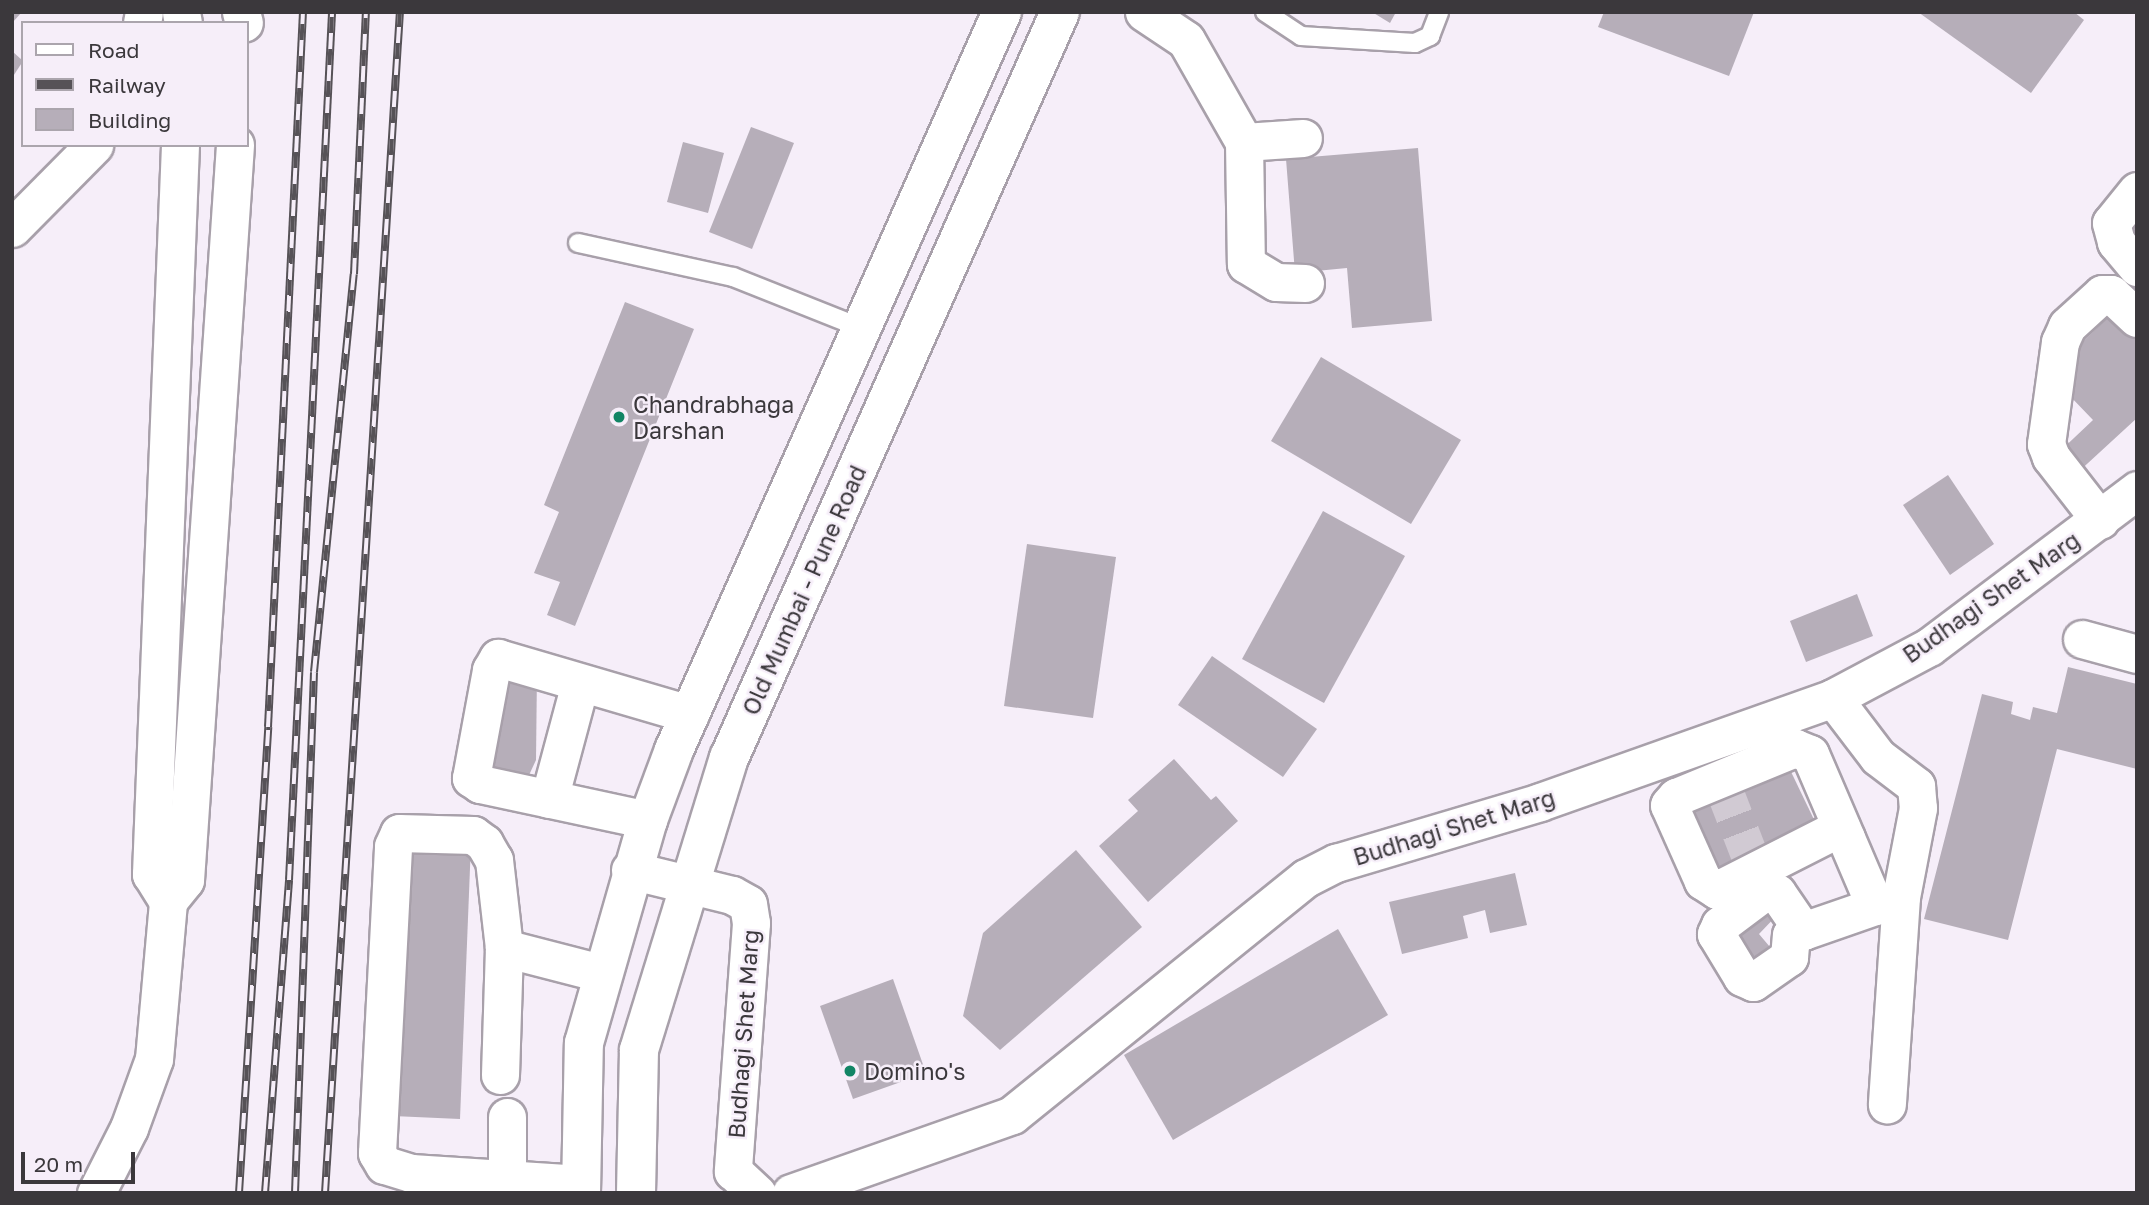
<!DOCTYPE html>
<style>
body{margin:0}
#map{position:relative;width:2149px;height:1205px;overflow:hidden;background:#f6eef9;font-family:"Golos Text",sans-serif}
div>[style]{position:absolute}
.building>*{inset:0;background:#b6aeb9}
.minor-tunnel>*{height:37px;margin-top:-18.5px;transform-origin:0;background:repeating-linear-gradient(90deg,#d1cad3 0 37px,transparent 0 55px)}
.roads{filter:drop-shadow(2px 0 #a8a0aa) drop-shadow(-2px 0 #a8a0aa) drop-shadow(0 2px #a8a0aa) drop-shadow(0 -2px #a8a0aa)}
.service>*{height:18px;margin:-9px;padding:0 9px;transform-origin:9px;border-radius:9px;background:#fff}
.minor>*{height:37px;margin:-18.5px;padding:0 18.5px;transform-origin:18.5px;border-radius:18.5px;background:#fff}
.secondary>*{height:38px;margin:-19px;padding:0 19px;transform-origin:19px;border-radius:19px;background:#fff}
.rail>*{height:8px;margin-top:-4px;transform-origin:0;background:repeating-linear-gradient(90deg,#f6eef9 0 16px,#565257 0 32px);box-sizing:border-box;border-block:2px solid #565257}
.dots>*{width:19px;height:19px;translate:-50% -50%;box-sizing:border-box;border:4px solid #f6eef9;border-radius:50%}
span{translate:-50% -50%;white-space:nowrap;text-align:center;line-height:1.15;-webkit-text-stroke:5px #f6eef9;paint-order:stroke}
.poi-label{font-size:23px;color:#3b383c}
.left{translate:0 -50%;text-align:left}
.street-label{font-size:23px;color:#3b383c}
.frame{position:absolute;inset:0;border:14px solid #3b383c;pointer-events:none}
.legend{position:absolute;left:21px;top:21px;width:228px;height:126px;box-sizing:border-box;background:#f6eef9;border:2px solid #aba5ad;margin:0;padding:9px 12px;list-style:none;font-size:21px;color:#3b383c}
.legend li{display:flex;align-items:center;gap:14px;height:35px}
.legend b{width:35px;border:2px solid #aba5ad}
.scale{position:absolute;left:21px;top:1152px;width:114px;height:32px;box-sizing:border-box;border:4px solid #3b383c;border-top:0;padding-left:9px;font-size:21px;line-height:24px;white-space:nowrap;color:#3b383c;-webkit-text-stroke:5px #f6eef9;paint-order:stroke}
</style>
<div id="map">
<div class="building">
<i style="clip-path:polygon(12px 12px,22px 12px,12px 23px)"></i>
<i style="clip-path:polygon(1372px 12px,1396px 12px,1390px 23px)"></i>
<i style="clip-path:polygon(1604px 12px,1754px 12px,1729px 76px,1598px 27px)"></i>
<i style="clip-path:polygon(1918px 12px,2074px 12px,2084px 20px,2031px 93px)"></i>
<i style="clip-path:polygon(12px 51px,23px 61px,12px 78px)"></i>
<i style="clip-path:polygon(751px 127px,794px 143px,752px 249px,709px 232px)"></i>
<i style="clip-path:polygon(683px 142px,724px 153px,708px 213px,667px 202px)"></i>
<i style="clip-path:polygon(1418px 148px,1432px 321px,1352px 328px,1347px 268px,1295px 273px,1286px 159px)"></i>
<i style="clip-path:polygon(625px 302px,694px 329px,575px 626px,547px 615px,560px 582px,534px 573px,559px 512px,544px 505px)"></i>
<i style="clip-path:polygon(2117px 309px,2137px 329px,2137px 418px,2075px 475px,2056px 455px,2093px 420px,2068px 394px,2077px 347px)"></i>
<i style="clip-path:polygon(1321px 357px,1461px 440px,1411px 524px,1271px 441px)"></i>
<i style="clip-path:polygon(1948px 475px,1994px 544px,1950px 575px,1903px 505px)"></i>
<i style="clip-path:polygon(1323px 511px,1405px 556px,1324px 703px,1242px 659px)"></i>
<i style="clip-path:polygon(1027px 544px,1116px 557px,1093px 718px,1004px 706px)"></i>
<i style="clip-path:polygon(1857px 594px,1873px 636px,1806px 662px,1790px 621px)"></i>
<i style="clip-path:polygon(1212px 656px,1317px 729px,1283px 777px,1178px 705px)"></i>
<i style="clip-path:polygon(2068px 667px,2137px 684px,2137px 769px,2057px 749px,2008px 940px,1924px 919px,1982px 694px,2013px 702px,2011px 714px,2030px 720px,2033px 707px,2057px 713px)"></i>
<i style="clip-path:polygon(502px 668px,537px 671px,536px 760px,524px 786px,482px 780px)"></i>
<i style="clip-path:polygon(1782px 753px,1819px 830px,1714px 881px,1677px 805px)"></i>
<i style="clip-path:polygon(1174px 759px,1211px 800px,1216px 796px,1238px 821px,1148px 902px,1099px 846px,1138px 811px,1128px 800px)"></i>
<i style="clip-path:polygon(403px 840px,471px 843px,460px 1119px,393px 1116px)"></i>
<i style="clip-path:polygon(1076px 850px,1142px 927px,1000px 1050px,963px 1016px,983px 933px)"></i>
<i style="clip-path:polygon(1515px 873px,1527px 925px,1490px 933px,1485px 910px,1463px 916px,1468px 938px,1402px 954px,1389px 902px)"></i>
<i style="clip-path:polygon(1769px 896px,1780px 912px,1759px 934px,1775px 953px,1754px 975px,1725px 931px)"></i>
<i style="clip-path:polygon(1338px 929px,1388px 1015px,1173px 1140px,1124px 1055px)"></i>
<i style="clip-path:polygon(893px 979px,926px 1073px,853px 1099px,820px 1006px)"></i>
</div>
<div class="minor-tunnel">
<i style="left:1721px;top:781px;width:89px;rotate:68.9deg"></i>
</div>
<div class="roads">
<div class="service">
<i style="left:1265px;top:12px;width:43px;rotate:33.7deg"></i>
<i style="left:1301px;top:36px;width:114px;rotate:3.5deg"></i>
<i style="left:1415px;top:43px;width:17px;rotate:-25deg"></i>
<i style="left:1430px;top:36px;width:26px;rotate:-69deg"></i>
<i style="left:578px;top:243px;width:159px;rotate:12.4deg"></i>
<i style="left:733px;top:277px;width:141px;rotate:21.7deg"></i>
</div>
<div class="minor">
<i style="left:181px;top:12px;width:11px;rotate:80deg"></i>
<i style="left:241px;top:12px;width:11px;rotate:75deg"></i>
<i style="left:1144px;top:12px;width:50px;rotate:33.7deg"></i>
<i style="left:1186px;top:40px;width:117px;rotate:60.4deg"></i>
<i style="left:1244px;top:142px;width:122px;rotate:89.1deg"></i>
<i style="left:1246px;top:264px;width:35px;rotate:31deg"></i>
<i style="left:1276px;top:282px;width:29px;rotate:2deg"></i>
<i style="left:142px;top:23px;width:11px;rotate:-80deg"></i>
<i style="left:1244px;top:142px;width:59px;rotate:-3.9deg"></i>
<i style="left:180px;top:145px;width:730px;rotate:92.28deg"></i>
<i style="left:151px;top:874px;width:32px;rotate:58deg"></i>
<i style="left:168px;top:901px;width:27px;rotate:-51deg"></i>
<i style="left:185px;top:880px;width:737px;rotate:-86.11deg"></i>
<i style="left:2137px;top:191px;width:41px;rotate:129.1deg"></i>
<i style="left:2111px;top:223px;width:20px;rotate:75deg"></i>
<i style="left:2116px;top:242px;width:33px;rotate:50deg"></i>
<i style="left:12px;top:228px;width:117px;rotate:-45.3deg"></i>
<i style="left:2100px;top:520px;width:80px;rotate:-127.9deg"></i>
<i style="left:2051px;top:457px;width:14px;rotate:-111deg"></i>
<i style="left:2046px;top:444px;width:103px;rotate:-82.2deg"></i>
<i style="left:2060px;top:342px;width:17px;rotate:-66deg"></i>
<i style="left:2067px;top:326px;width:47px;rotate:-42.4deg"></i>
<i style="left:2102px;top:294px;width:9px"></i>
<i style="left:2111px;top:294px;width:35px;rotate:43deg"></i>
<i style="left:2082px;top:639px;width:57px;rotate:15.3deg"></i>
<i style="left:1833px;top:698px;width:74px;rotate:52.7deg"></i>
<i style="left:1878px;top:757px;width:48px;rotate:37.3deg"></i>
<i style="left:1916px;top:786px;width:22px;rotate:85deg"></i>
<i style="left:1918px;top:808px;width:91px;rotate:100.8deg"></i>
<i style="left:1901px;top:897px;width:208px;rotate:93.9deg"></i>
<i style="left:549px;top:799px;width:120px;rotate:-75deg"></i>
<i style="left:648px;top:820px;width:172px;rotate:-167.9deg"></i>
<i style="left:480px;top:784px;width:11px;rotate:-146deg"></i>
<i style="left:471px;top:778px;width:110px;rotate:-79.5deg"></i>
<i style="left:491px;top:670px;width:14px;rotate:-60deg"></i>
<i style="left:498px;top:658px;width:200px;rotate:16.3deg"></i>
<i style="left:1841px;top:827px;width:139px;rotate:153.1deg"></i>
<i style="left:1717px;top:890px;width:17px;rotate:-147deg"></i>
<i style="left:1703px;top:881px;width:83px;rotate:-114.1deg"></i>
<i style="left:1669px;top:805px;width:11px;rotate:-49deg"></i>
<i style="left:1676px;top:797px;width:129px;rotate:-22.4deg"></i>
<i style="left:1795px;top:748px;width:16px;rotate:22deg"></i>
<i style="left:1810px;top:754px;width:91px;rotate:66.8deg"></i>
<i style="left:1846px;top:838px;width:74px;rotate:66.9deg"></i>
<i style="left:630px;top:870px;width:105px;rotate:13.8deg"></i>
<i style="left:732px;top:895px;width:18px;rotate:29deg"></i>
<i style="left:748px;top:904px;width:19px;rotate:81deg"></i>
<i style="left:751px;top:923px;width:249px;rotate:94.2deg"></i>
<i style="left:733px;top:1171px;width:33px;rotate:43deg"></i>
<i style="left:1803px;top:931px;width:46px;rotate:-124.4deg"></i>
<i style="left:1777px;top:893px;width:10px;rotate:-156deg"></i>
<i style="left:1768px;top:889px;width:60px;rotate:143.1deg"></i>
<i style="left:1720px;top:925px;width:10px;rotate:114deg"></i>
<i style="left:1716px;top:934px;width:50px;rotate:58.8deg"></i>
<i style="left:1742px;top:977px;width:12px;rotate:24deg"></i>
<i style="left:1753px;top:982px;width:44px;rotate:-34.8deg"></i>
<i style="left:1789px;top:957px;width:22px;rotate:-85deg"></i>
<i style="left:1791px;top:935px;width:13px;rotate:-18deg"></i>
<i style="left:1803px;top:931px;width:76px;rotate:-19.1deg"></i>
<i style="left:1875px;top:906px;width:22px;rotate:-18deg"></i>
<i style="left:500px;top:1075px;width:127px;rotate:-88.2deg"></i>
<i style="left:507px;top:1179px;width:62px;rotate:-90deg"></i>
<i style="left:581px;top:1184px;width:170px;rotate:-176.3deg"></i>
<i style="left:411px;top:1173px;width:28px;rotate:-163deg"></i>
<i style="left:384px;top:1165px;width:14px;rotate:-120deg"></i>
<i style="left:377px;top:1153px;width:307px;rotate:-87deg"></i>
<i style="left:393px;top:846px;width:14px;rotate:-65deg"></i>
<i style="left:399px;top:833px;width:74px;rotate:1.5deg"></i>
<i style="left:473px;top:835px;width:14px;rotate:36deg"></i>
<i style="left:484px;top:843px;width:20px;rotate:60deg"></i>
<i style="left:494px;top:860px;width:89px;rotate:83.5deg"></i>
<i style="left:504px;top:948px;width:100px;rotate:14.5deg"></i>
<i style="left:96px;top:1193px;width:73px;rotate:-63.1deg"></i>
<i style="left:129px;top:1128px;width:73px;rotate:-70.1deg"></i>
<i style="left:154px;top:1059px;width:159px;rotate:-84.9deg"></i>
<i style="left:791px;top:1193px;width:234px;rotate:-19.4deg"></i>
<i style="left:1012px;top:1115px;width:378px;rotate:-38.9deg"></i>
<i style="left:1306px;top:878px;width:34px;rotate:-27deg"></i>
<i style="left:1336px;top:863px;width:213px;rotate:-16.6deg"></i>
<i style="left:1540px;top:802px;width:311px;rotate:-19.5deg"></i>
<i style="left:1833px;top:698px;width:109px;rotate:-28deg"></i>
<i style="left:1929px;top:647px;width:261px;rotate:-37deg"></i>
</div>
<div class="secondary">
<i style="left:581px;top:1193px;width:150px;rotate:-88.9deg"></i>
<i style="left:584px;top:1043px;width:232px;rotate:-74deg"></i>
<i style="left:648px;top:820px;width:75px;rotate:-69.6deg"></i>
<i style="left:674px;top:750px;width:808px;rotate:-66.04deg"></i>
<i style="left:636px;top:1193px;width:143px;rotate:-88.8deg"></i>
<i style="left:639px;top:1050px;width:306px;rotate:-72.9deg"></i>
<i style="left:729px;top:758px;width:816px;rotate:-66.07deg"></i>
</div>
</div>
<div class="rail">
<i style="left:239px;top:1193px;width:467px;rotate:-86.4deg"></i>
<i style="left:268px;top:727px;width:716px;rotate:-87.2deg"></i>
<i style="left:265px;top:1193px;width:314px;rotate:-85.6deg"></i>
<i style="left:289px;top:880px;width:869px;rotate:-87.16deg"></i>
<i style="left:295px;top:1193px;width:521px;rotate:-87.91deg"></i>
<i style="left:314px;top:672px;width:400px;rotate:-84.3deg"></i>
<i style="left:354px;top:274px;width:262px;rotate:-87.4deg"></i>
<i style="left:325px;top:1193px;width:1183px;rotate:-86.37deg"></i>
</div>
<div class="dots">
<i style="left:619px;top:417px;background:#128565"></i>
<i style="left:850px;top:1071px;background:#128565"></i>
</div>
<div class="poi-label">
<span class="left" style="left:633px;top:417px">Chandrabhaga<br>Darshan</span>
<span class="left" style="left:864px;top:1071px">Domino's</span>
</div>
<div class="street-label">
<span style="left:804px;top:590px;rotate:-66deg">Old Mumbai - Pune Road</span>
<span style="left:1991px;top:597px;rotate:-35deg">Budhagi Shet Marg</span>
<span style="left:1454px;top:827px;rotate:-17deg">Budhagi Shet Marg</span>
<span style="left:743px;top:1034px;rotate:-86deg">Budhagi Shet Marg</span>
</div>
<div class="frame"></div>
<ul class="legend">
<li><b style="height:9px;background:#fff"></b>Road</li>
<li><b style="height:9px;background:#565257"></b>Railway</li>
<li><b style="height:19px;background:#b6aeb9"></b>Building</li>
</ul>
<div class="scale">20 m</div>
</div>
